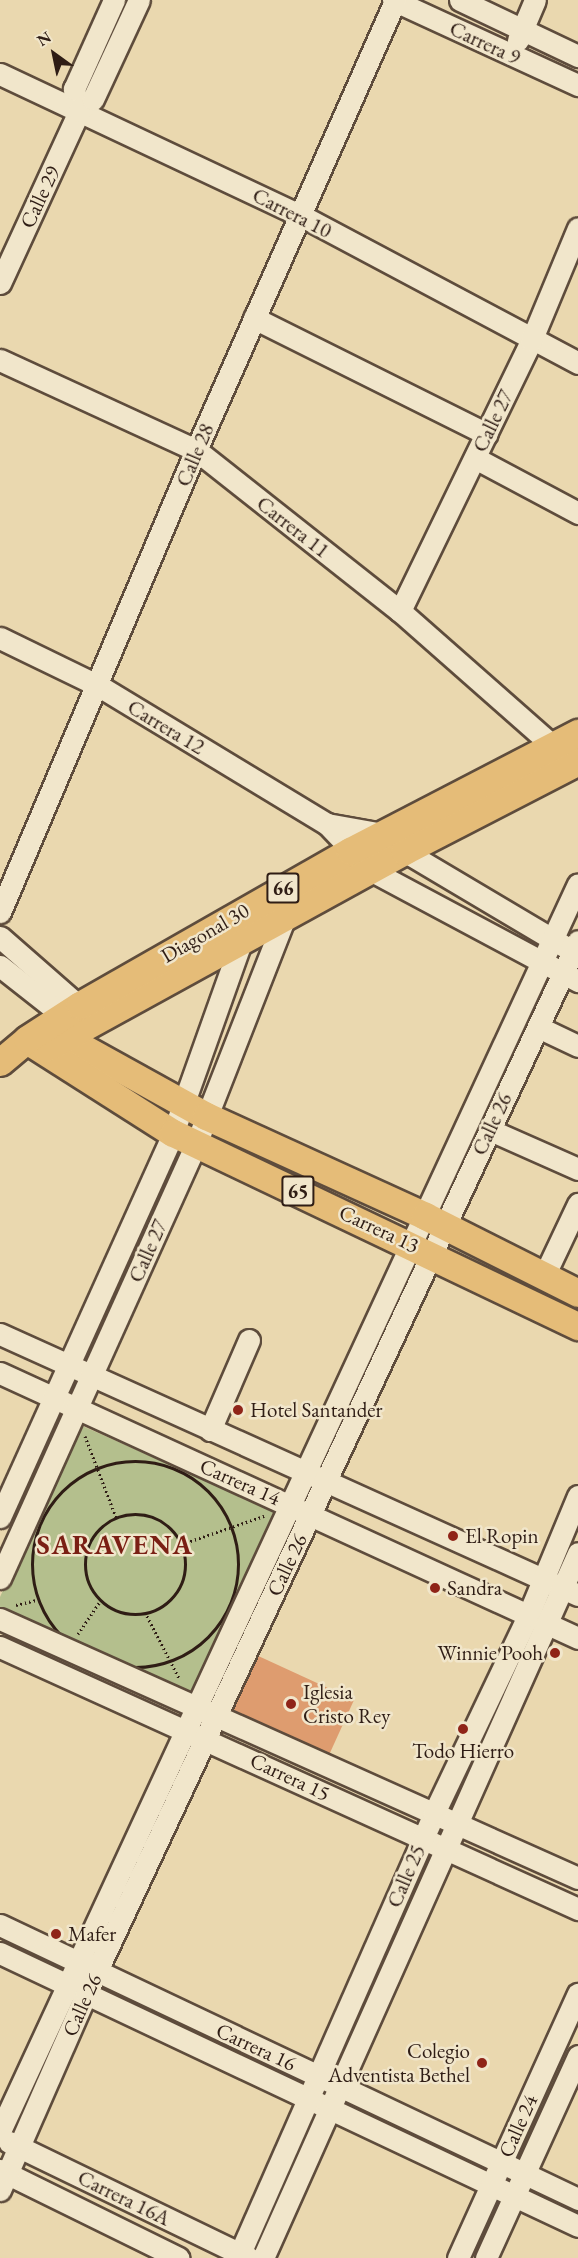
<!DOCTYPE html>
<style>
body{margin:0}
#map{position:relative;width:578px;height:2258px;overflow:hidden;background:#ead8af;font-family:"EB Garamond",serif}
div>[style]{position:absolute}
.green>*{inset:0;background:#b4bf8d}
.building>*{inset:0;background:#de9c6f}
.path>*{height:3px;margin-top:-1.5px;transform-origin:0;background:repeating-linear-gradient(90deg,#2f1d15 0 1.5px,transparent 0 4.5px)}
.path>.ring{margin:-1.5px;padding:0;box-sizing:content-box;background:none;border:3px solid #2f1d15;border-radius:50%}
.roads{filter:drop-shadow(2px 0 #5e4c3c) drop-shadow(-2px 0 #5e4c3c) drop-shadow(0 2px #5e4c3c) drop-shadow(0 -2px #5e4c3c)}
.minor>*{height:21px;margin:-10.5px;padding:0 10.5px;transform-origin:10.5px;border-radius:10.5px;background:#f1e6cb}
.major>*{height:27px;margin:-13.5px;padding:0 13.5px;transform-origin:13.5px;border-radius:13.5px;background:#e5bc78}
.dots>*{width:16px;height:16px;translate:-50% -50%;box-sizing:border-box;border:3px solid #f1e6cb;border-radius:50%}
span{translate:-50% -50%;white-space:nowrap;text-align:center;line-height:1.15;-webkit-text-stroke:5px #f1e6cb;paint-order:stroke}
.shield-label span{padding:2px 4px;background:#f1e6cb;border:2px solid;border-radius:4px;-webkit-text-stroke-width:0}
.shield-label{font-size:20px;color:#2f1d15;font-weight:700}
.street-label{font-size:21px;color:#2f1d15}
.poi-label{font-size:21px;color:#2f1d15}
.left{translate:0 -50%;text-align:left}
.right{translate:-100% -50%;text-align:right}
.district-label{font-size:27px;color:#7a1f14;font-weight:700;letter-spacing:1.5px}
.north{position:absolute;left:24px;top:24px;width:60px;height:60px;-webkit-text-stroke:4px #f1e6cb;paint-order:stroke;rotate:327deg;font-size:16px;font-weight:700;line-height:24px;text-align:center;color:#2f1d15}
.north::after{content:'';display:block;margin:auto;width:21px;height:27px;background:#2f1d15;clip-path:polygon(50% 0,100% 100%,50% 72%,0 100%)}
</style>
<div id="map">
<div class="green">
<i style="clip-path:polygon(78px 1424px,274px 1511px,189px 1697px,0 1613px,0 1597px)"></i>
</div>
<div class="building">
<i style="clip-path:polygon(254px 1654px,354px 1700px,329px 1755px,229px 1708px)"></i>
</div>
<div class="path">
<i style="left:85px;top:1436px;width:87px;rotate:69.1deg"></i>
<i class="ring" style="left:32px;top:1461px;width:203px;height:203px"></i>
<i class="ring" style="left:85px;top:1514px;width:97px;height:97px"></i>
<i style="left:182px;top:1544px;width:87px;rotate:-18.9deg"></i>
<i style="left:16px;top:1605px;width:21px;rotate:-14deg"></i>
<i style="left:145px;top:1612px;width:74px;rotate:62.7deg"></i>
<i style="left:78px;top:1634px;width:40px;rotate:-56deg"></i>
</div>
<div class="roads">
<div class="minor">
<i style="left:393px;top:0;width:204px;rotate:24.7deg"></i>
<i style="left:460px;top:0;width:131px;rotate:25.4deg"></i>
<i style="left:518px;top:40px;width:43px;rotate:-67deg"></i>
<i style="left:0;top:74px;width:331px;rotate:25.2deg"></i>
<i style="left:300px;top:215px;width:315px;rotate:28deg"></i>
<i style="left:79px;top:111px;width:23px;rotate:-103deg"></i>
<i style="left:74px;top:89px;width:98px;rotate:-65.8deg"></i>
<i style="left:0;top:283px;width:189px;rotate:-65.3deg"></i>
<i style="left:79px;top:111px;width:18px;rotate:-41deg"></i>
<i style="left:93px;top:99px;width:109px;rotate:-65.1deg"></i>
<i style="left:254px;top:318px;width:260px;rotate:26.5deg"></i>
<i style="left:0;top:360px;width:216px;rotate:24.7deg"></i>
<i style="left:196px;top:450px;width:260px;rotate:38.3deg"></i>
<i style="left:400px;top:611px;width:204px;rotate:41.4deg"></i>
<i style="left:475px;top:458px;width:117px;rotate:28.1deg"></i>
<i style="left:400px;top:611px;width:300px;rotate:-64.1deg"></i>
<i style="left:531px;top:341px;width:122px;rotate:-67.4deg"></i>
<i style="left:0;top:638px;width:110px;rotate:25.9deg"></i>
<i style="left:99px;top:686px;width:267px;rotate:31.2deg"></i>
<i style="left:327px;top:824px;width:65px;rotate:46.2deg"></i>
<i style="left:372px;top:871px;width:234px;rotate:28.1deg"></i>
<i style="left:327px;top:824px;width:57px;rotate:10.1deg"></i>
<i style="left:383px;top:834px;width:27px;rotate:39deg"></i>
<i style="left:404px;top:851px;width:188px;rotate:30.7deg"></i>
<i style="left:0;top:912px;width:502px;rotate:-67.01deg"></i>
<i style="left:196px;top:450px;width:492px;rotate:-66.1deg"></i>
<i style="left:0;top:937px;width:118px;rotate:41.2deg"></i>
<i style="left:0;top:966px;width:95px;rotate:38.2deg"></i>
<i style="left:538px;top:1027px;width:44px;rotate:25.4deg"></i>
<i style="left:490px;top:1130px;width:96px;rotate:23.9deg"></i>
<i style="left:544px;top:1276px;width:80px;rotate:-64.7deg"></i>
<i style="left:0;top:1334px;width:634px;rotate:24.3deg"></i>
<i style="left:0;top:1373px;width:636px;rotate:24.63deg"></i>
<i style="left:210px;top:1430px;width:98px;rotate:-66.6deg"></i>
<i style="left:0;top:1517px;width:421px;rotate:-65.7deg"></i>
<i style="left:173px;top:1133px;width:203px;rotate:-70.4deg"></i>
<i style="left:0;top:1578px;width:476px;rotate:-65.7deg"></i>
<i style="left:196px;top:1144px;width:242px;rotate:-68.6deg"></i>
<i style="left:0;top:1619px;width:633px;rotate:24.14deg"></i>
<i style="left:0;top:1647px;width:635px;rotate:24.38deg"></i>
<i style="left:0;top:1925px;width:640px;rotate:25.36deg"></i>
<i style="left:0;top:1953px;width:639px;rotate:25.28deg"></i>
<i style="left:0;top:2131px;width:1374px;rotate:-65.13deg"></i>
<i style="left:9px;top:2142px;width:267px;rotate:25.8deg"></i>
<i style="left:0;top:2170px;width:199px;rotate:26.2deg"></i>
<i style="left:0;top:2190px;width:214px;rotate:-66.3deg"></i>
<i style="left:86px;top:1994px;width:1162px;rotate:-64.96deg"></i>
<i style="left:238px;top:2258px;width:486px;rotate:-66.2deg"></i>
<i style="left:434px;top:1813px;width:218px;rotate:-64.5deg"></i>
<i style="left:528px;top:1616px;width:130px;rotate:-67.4deg"></i>
<i style="left:263px;top:2258px;width:772px;rotate:-65.92deg"></i>
<i style="left:458px;top:2258px;width:290px;rotate:-65.6deg"></i>
<i style="left:486px;top:2258px;width:222px;rotate:-65.5deg"></i>
</div>
<div class="major">
<i style="left:51px;top:1030px;width:177px;rotate:29deg"></i>
<i style="left:206px;top:1116px;width:241px;rotate:24.5deg"></i>
<i style="left:425px;top:1216px;width:171px;rotate:26.7deg"></i>
<i style="left:30px;top:1042px;width:169px;rotate:32.5deg"></i>
<i style="left:173px;top:1133px;width:449px;rotate:25.5deg"></i>
<i style="left:46px;top:1048px;width:409px;rotate:-28.8deg"></i>
<i style="left:404px;top:851px;width:196px;rotate:-27.3deg"></i>
<i style="left:0;top:1062px;width:35px;rotate:-40deg"></i>
<i style="left:27px;top:1039px;width:63px;rotate:-32.7deg"></i>
<i style="left:80px;top:1005px;width:311px;rotate:-29.7deg"></i>
<i style="left:350px;top:851px;width:257px;rotate:-27.4deg"></i>
</div>
</div>
<div class="dots">
<i style="left:238px;top:1410px;background:#8f2418"></i>
<i style="left:453px;top:1536px;background:#8f2418"></i>
<i style="left:435px;top:1588px;background:#8f2418"></i>
<i style="left:555px;top:1653px;background:#8f2418"></i>
<i style="left:291px;top:1704px;background:#8f2418"></i>
<i style="left:463px;top:1729px;background:#8f2418"></i>
<i style="left:56px;top:1934px;background:#8f2418"></i>
<i style="left:482px;top:2063px;background:#8f2418"></i>
</div>
<div class="shield-label">
<span style="left:283px;top:888px">66</span>
<span style="left:298px;top:1191px">65</span>
</div>
<div class="street-label">
<span style="left:485px;top:43px;rotate:25deg">Carrera 9</span>
<span style="left:40px;top:197px;rotate:-65deg">Calle 29</span>
<span style="left:292px;top:213px;rotate:27deg">Carrera 10</span>
<span style="left:493px;top:421px;rotate:-64deg">Calle 27</span>
<span style="left:195px;top:455px;rotate:-67deg">Calle 28</span>
<span style="left:293px;top:527px;rotate:38deg">Carrera 11</span>
<span style="left:166px;top:727px;rotate:31deg">Carrera 12</span>
<span style="left:205px;top:933px;rotate:-30deg">Diagonal 30</span>
<span style="left:492px;top:1124px;rotate:-65deg">Calle 26</span>
<span style="left:379px;top:1229px;rotate:25deg">Carrera 13</span>
<span style="left:148px;top:1251px;rotate:-66deg">Calle 27</span>
<span style="left:240px;top:1482px;rotate:24deg">Carrera 14</span>
<span style="left:287px;top:1565px;rotate:-65deg">Calle 26</span>
<span style="left:290px;top:1777px;rotate:25deg">Carrera 15</span>
<span style="left:406px;top:1876px;rotate:-67deg">Calle 25</span>
<span style="left:82px;top:2005px;rotate:-66deg">Calle 26</span>
<span style="left:256px;top:2047px;rotate:25deg">Carrera 16</span>
<span style="left:518px;top:2126px;rotate:-66deg">Calle 24</span>
<span style="left:124px;top:2198px;rotate:26deg">Carrera 16A</span>
</div>
<div class="poi-label">
<span class="left" style="left:250px;top:1410px">Hotel Santander</span>
<span class="left" style="left:465px;top:1536px">El Ropin</span>
<span class="left" style="left:447px;top:1588px">Sandra</span>
<span class="right" style="left:543px;top:1653px">Winnie Pooh</span>
<span class="left" style="left:303px;top:1704px">Iglesia<br>Cristo Rey</span>
<span style="left:463px;top:1751px">Todo Hierro</span>
<span class="left" style="left:68px;top:1934px">Mafer</span>
<span class="right" style="left:470px;top:2063px">Colegio<br>Adventista Bethel</span>
</div>
<div class="district-label">
<span style="left:115px;top:1545px">SARAVENA</span>
</div>
<div class="north">N</div>
</div>
